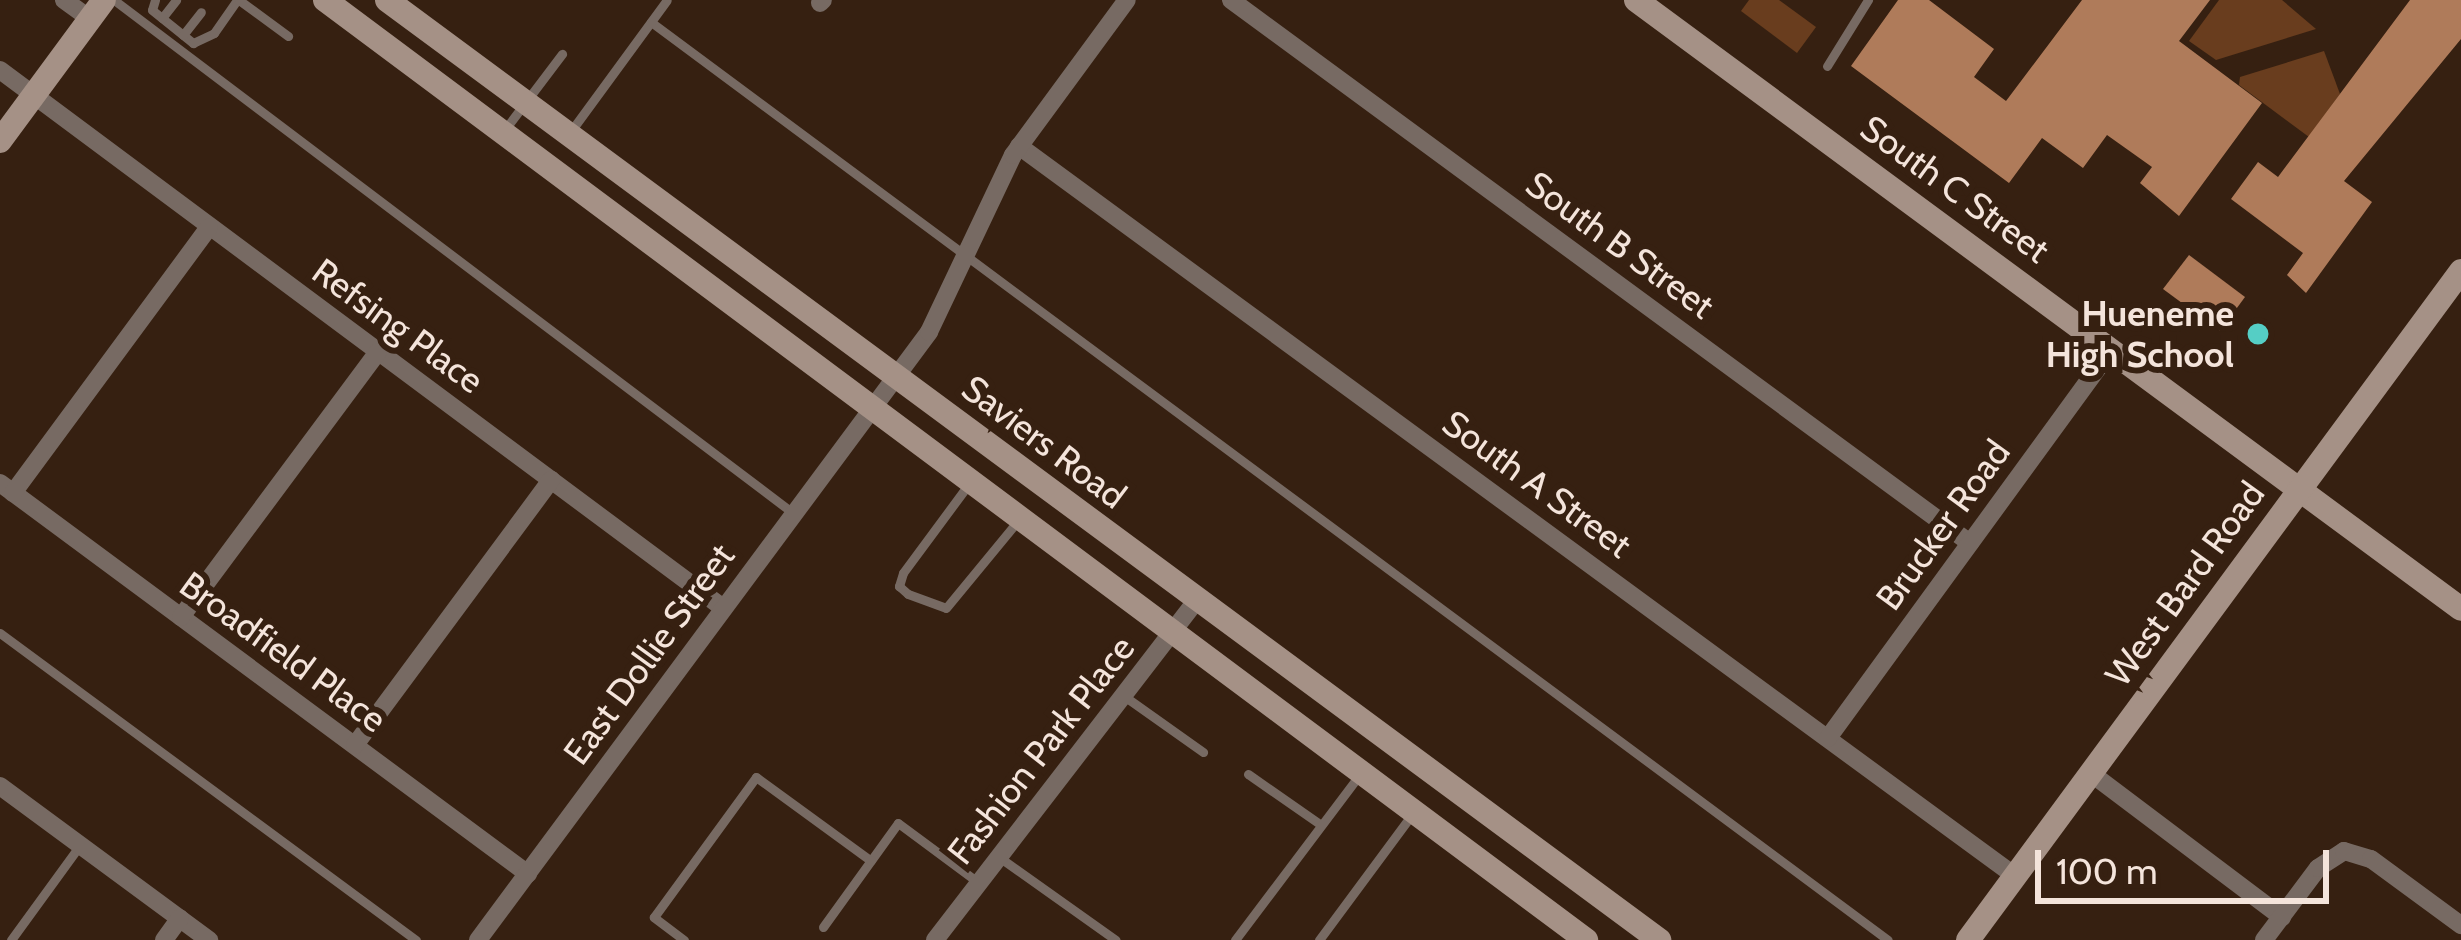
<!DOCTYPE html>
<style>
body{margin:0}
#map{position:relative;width:2461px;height:940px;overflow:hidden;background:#362011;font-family:Cabin,sans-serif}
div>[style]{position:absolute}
.green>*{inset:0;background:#693d1e}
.building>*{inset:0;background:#af7b5a}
.lane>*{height:9px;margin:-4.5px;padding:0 4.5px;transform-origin:4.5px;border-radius:4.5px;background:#776a63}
.street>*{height:18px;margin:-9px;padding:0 9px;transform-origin:9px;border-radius:9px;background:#776a63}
.secondary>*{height:24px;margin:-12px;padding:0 12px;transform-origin:12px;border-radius:12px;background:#a59186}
.dots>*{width:33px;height:33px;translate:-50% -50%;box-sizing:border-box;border:6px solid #362011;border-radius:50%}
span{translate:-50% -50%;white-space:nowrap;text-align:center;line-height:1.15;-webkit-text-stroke:12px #362011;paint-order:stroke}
.street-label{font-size:36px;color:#f4e4db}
.poi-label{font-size:36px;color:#f4e4db;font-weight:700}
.right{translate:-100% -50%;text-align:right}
.scale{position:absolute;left:2035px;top:850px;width:294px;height:54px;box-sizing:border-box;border:6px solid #f4e4db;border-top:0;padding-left:15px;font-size:36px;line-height:42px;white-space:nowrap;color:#f4e4db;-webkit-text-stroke:9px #362011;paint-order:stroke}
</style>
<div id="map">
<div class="green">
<i style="clip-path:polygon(1749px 0,1779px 0,1816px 27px,1797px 53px,1741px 11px)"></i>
<i style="clip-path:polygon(2219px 0,2282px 0,2316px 29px,2216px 60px,2189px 41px)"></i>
<i style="clip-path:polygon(2324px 51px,2340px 94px,2309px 137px,2239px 85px,2240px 77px)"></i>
</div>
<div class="building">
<i style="clip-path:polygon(1898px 0,1929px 0,1994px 49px,1974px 77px,2006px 101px,2082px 0,2210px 0,2179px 41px,2262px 103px,2179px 216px,2140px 183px,2152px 167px,2107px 135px,2083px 168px,2042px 138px,2009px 183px,1851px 66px)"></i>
<i style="clip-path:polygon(2410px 0,2461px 0,2461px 39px,2344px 181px,2372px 202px,2306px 293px,2287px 275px,2303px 253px,2231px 199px,2258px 162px,2278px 177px)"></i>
<i style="clip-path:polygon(2189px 255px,2245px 297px,2220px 331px,2163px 289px)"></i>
</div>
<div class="lane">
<i style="left:114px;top:0;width:851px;rotate:37.07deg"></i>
<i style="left:155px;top:0;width:10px;rotate:107deg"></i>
<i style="left:152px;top:10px;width:53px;rotate:38.8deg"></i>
<i style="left:193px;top:43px;width:23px;rotate:-25deg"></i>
<i style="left:214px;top:33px;width:40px;rotate:-55.1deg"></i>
<i style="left:239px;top:0;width:61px;rotate:36.3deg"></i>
<i style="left:162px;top:18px;width:23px;rotate:-52deg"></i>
<i style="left:651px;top:22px;width:1540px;rotate:36.58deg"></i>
<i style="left:183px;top:35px;width:29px;rotate:-52deg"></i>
<i style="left:1827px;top:66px;width:78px;rotate:-58.2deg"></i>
<i style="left:571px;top:131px;width:162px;rotate:-53.8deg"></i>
<i style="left:503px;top:132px;width:98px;rotate:-52.9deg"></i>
<i style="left:968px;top:485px;width:109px;rotate:126.5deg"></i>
<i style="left:903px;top:573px;width:14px;rotate:107deg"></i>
<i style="left:899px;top:586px;width:12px;rotate:42deg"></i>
<i style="left:908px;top:594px;width:40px;rotate:20.2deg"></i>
<i style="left:946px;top:608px;width:112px;rotate:-50.5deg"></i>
<i style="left:0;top:633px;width:517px;rotate:36.43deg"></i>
<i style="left:1124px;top:696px;width:97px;rotate:35.3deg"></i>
<i style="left:1248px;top:774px;width:89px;rotate:34.9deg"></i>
<i style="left:999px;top:857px;width:143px;rotate:35.4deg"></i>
<i style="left:823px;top:927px;width:128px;rotate:-54.2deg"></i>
<i style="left:898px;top:823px;width:101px;rotate:36.5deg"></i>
<i style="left:11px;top:940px;width:117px;rotate:-54deg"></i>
<i style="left:684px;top:940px;width:38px;rotate:-143deg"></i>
<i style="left:654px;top:917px;width:173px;rotate:-53.9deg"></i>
<i style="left:756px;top:777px;width:142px;rotate:36.1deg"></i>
<i style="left:1235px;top:940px;width:208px;rotate:-53deg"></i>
<i style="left:1319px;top:940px;width:158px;rotate:-53.5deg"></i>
</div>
<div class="street">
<i style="left:64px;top:0;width:32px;rotate:36deg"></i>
<i style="left:1231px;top:0;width:917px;rotate:36.31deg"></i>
<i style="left:820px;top:3px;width:4px;rotate:-45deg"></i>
<i style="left:0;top:70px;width:901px;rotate:36.65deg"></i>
<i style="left:1019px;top:146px;width:1235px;rotate:36.24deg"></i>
<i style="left:0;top:483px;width:657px;rotate:36.52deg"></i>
<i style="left:13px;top:493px;width:330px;rotate:-53.6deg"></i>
<i style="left:181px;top:617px;width:330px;rotate:-53.4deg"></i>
<i style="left:1828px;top:738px;width:480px;rotate:-53.9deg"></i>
<i style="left:355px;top:745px;width:330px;rotate:-53.5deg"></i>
<i style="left:2092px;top:774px;width:238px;rotate:37deg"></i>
<i style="left:0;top:786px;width:260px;rotate:36.4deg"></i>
<i style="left:164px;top:940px;width:27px;rotate:-54deg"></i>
<i style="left:478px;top:940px;width:757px;rotate:-53.43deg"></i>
<i style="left:929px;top:332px;width:196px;rotate:-64.6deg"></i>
<i style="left:1013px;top:155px;width:192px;rotate:-53.7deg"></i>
<i style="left:935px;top:940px;width:429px;rotate:-52.4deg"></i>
<i style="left:2264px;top:940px;width:90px;rotate:-53.1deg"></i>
<i style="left:2318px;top:868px;width:31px;rotate:-33deg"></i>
<i style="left:2344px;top:851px;width:28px;rotate:17deg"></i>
<i style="left:2371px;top:859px;width:112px;rotate:36.3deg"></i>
</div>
<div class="secondary">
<i style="left:325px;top:0;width:1573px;rotate:36.7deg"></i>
<i style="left:387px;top:0;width:1582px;rotate:36.46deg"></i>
<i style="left:1636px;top:0;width:1025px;rotate:36.43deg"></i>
<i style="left:0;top:141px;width:175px;rotate:-53.6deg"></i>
<i style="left:1968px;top:940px;width:831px;rotate:-53.61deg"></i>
</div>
<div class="dots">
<i style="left:2258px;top:334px;background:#55cec5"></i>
</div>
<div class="street-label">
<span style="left:1955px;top:189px;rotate:36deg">South C Street</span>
<span style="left:1620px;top:245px;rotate:36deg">South B Street</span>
<span style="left:398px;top:326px;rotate:36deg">Refsing Place</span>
<span style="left:1044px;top:442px;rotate:37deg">Saviers Road</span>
<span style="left:1537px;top:484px;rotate:36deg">South A Street</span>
<span style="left:1943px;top:525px;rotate:-54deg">Brucker Road</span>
<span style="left:2185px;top:584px;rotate:-54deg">West Bard Road</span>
<span style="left:283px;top:652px;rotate:36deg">Broadfield Place</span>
<span style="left:649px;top:654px;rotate:-54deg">East Dollie Street</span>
<span style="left:1041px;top:750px;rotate:-52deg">Fashion Park Place</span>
</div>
<div class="poi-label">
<span class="right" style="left:2234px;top:334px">Hueneme<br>High School</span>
</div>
<div class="scale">100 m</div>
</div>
